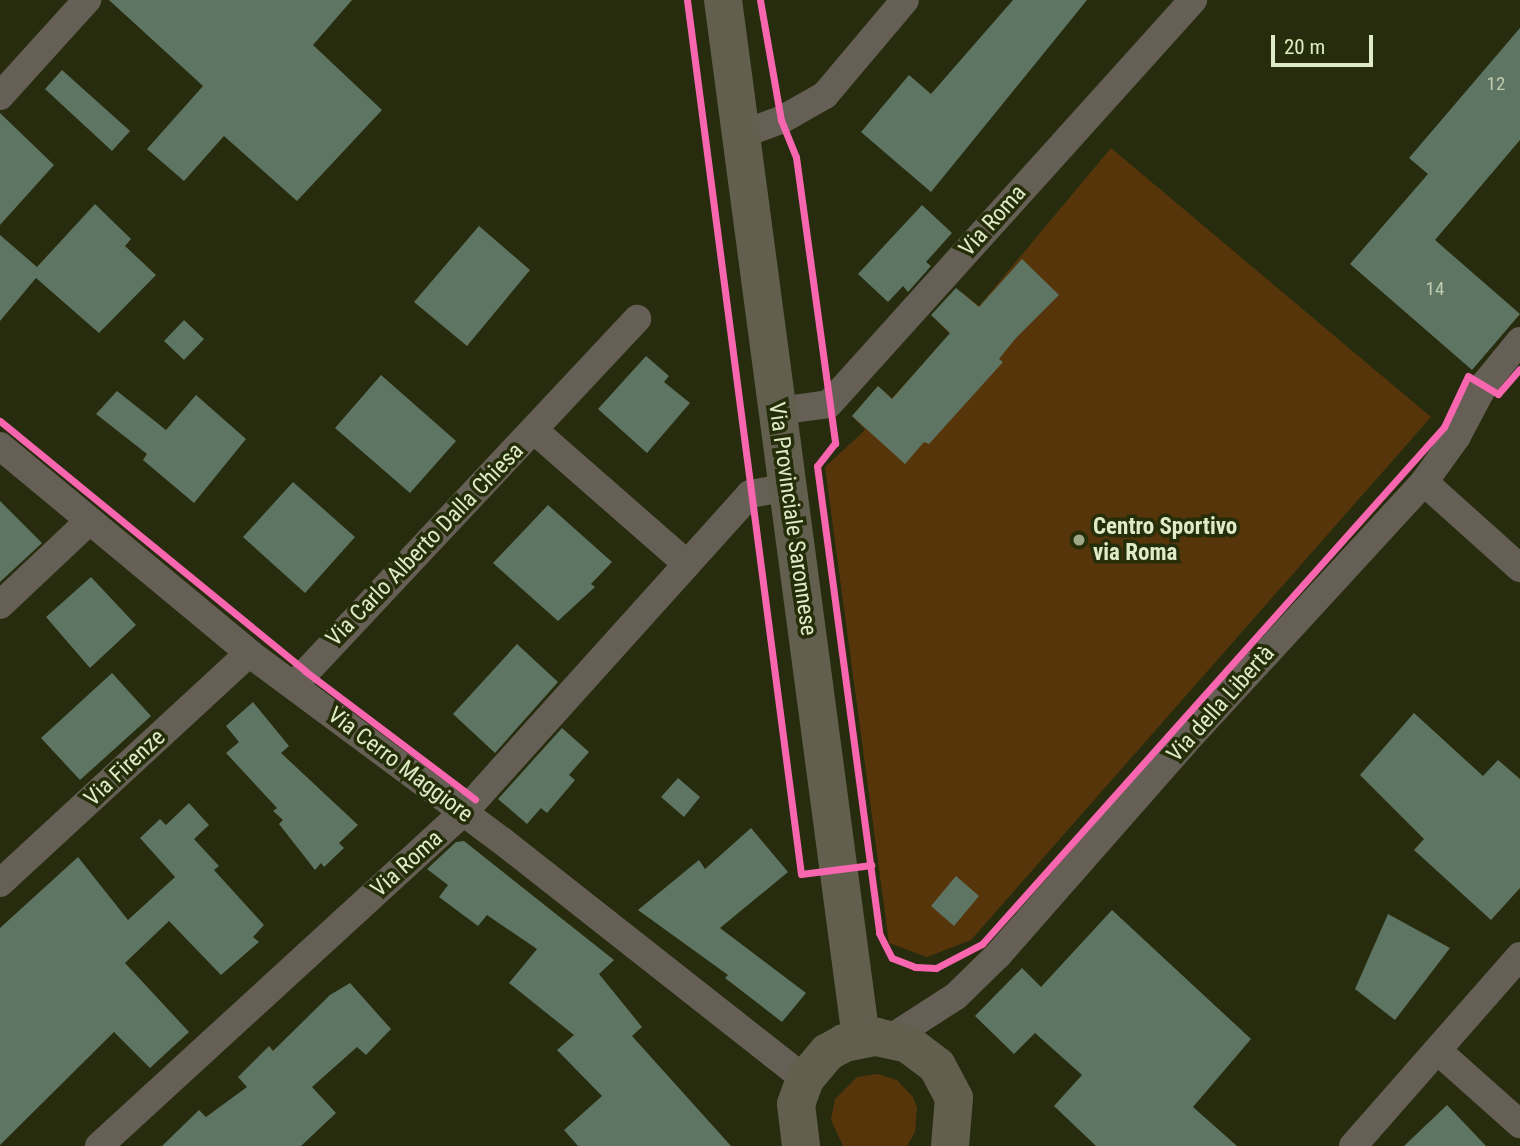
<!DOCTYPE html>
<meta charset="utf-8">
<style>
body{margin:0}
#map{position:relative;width:1520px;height:1146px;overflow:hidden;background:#262c0d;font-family:"Roboto Condensed",sans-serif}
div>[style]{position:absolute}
.green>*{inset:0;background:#57350b}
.building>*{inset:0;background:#5f7563}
.street>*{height:28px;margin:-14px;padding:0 14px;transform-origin:14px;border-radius:14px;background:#655f55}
.primary>*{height:38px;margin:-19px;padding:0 19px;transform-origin:19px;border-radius:19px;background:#625f4f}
.cycleway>*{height:7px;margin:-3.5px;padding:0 3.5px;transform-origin:3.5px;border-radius:3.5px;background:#f766af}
.dots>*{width:19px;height:19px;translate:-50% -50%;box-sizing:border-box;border:4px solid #252e08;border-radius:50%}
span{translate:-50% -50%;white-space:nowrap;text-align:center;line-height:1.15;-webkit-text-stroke:7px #252e08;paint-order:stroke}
.number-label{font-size:19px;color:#bfcdae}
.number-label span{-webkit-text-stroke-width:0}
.street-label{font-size:23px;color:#dfeac7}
.poi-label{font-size:23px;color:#dfeac7;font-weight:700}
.left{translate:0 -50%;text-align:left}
.scale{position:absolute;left:1271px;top:35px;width:102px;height:32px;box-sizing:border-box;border:4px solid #dfeac7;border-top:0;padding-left:9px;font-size:21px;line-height:24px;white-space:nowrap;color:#dfeac7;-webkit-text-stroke:5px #252e08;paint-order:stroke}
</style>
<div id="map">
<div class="green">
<i style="clip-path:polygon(1111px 148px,1431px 417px,971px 940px,927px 957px,889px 943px,825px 467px,865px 430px,852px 416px,878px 386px,892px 398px,950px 334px,937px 321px,963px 293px,979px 306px)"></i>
<i style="clip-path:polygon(878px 1074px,897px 1080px,913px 1097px,917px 1108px,915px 1132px,907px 1146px,843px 1146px,831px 1120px,835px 1099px,857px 1077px)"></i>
</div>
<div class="building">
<i style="clip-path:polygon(109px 0,352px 0,313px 45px,382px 110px,297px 201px,224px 136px,184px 181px,147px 149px,203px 86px)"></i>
<i style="clip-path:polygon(1013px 0,1087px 0,931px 192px,861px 132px,909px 75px,931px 94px)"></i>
<i style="clip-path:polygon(1520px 28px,1520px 140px,1435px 240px,1520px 314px,1472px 370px,1350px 264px,1428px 174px,1409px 158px)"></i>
<i style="clip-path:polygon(62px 70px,130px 131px,112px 151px,45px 89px)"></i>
<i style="clip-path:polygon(0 113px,54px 165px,0 225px)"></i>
<i style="clip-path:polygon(95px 204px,131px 239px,125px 246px,156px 275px,99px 333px,36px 278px,0 321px,0 235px,37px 267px)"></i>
<i style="clip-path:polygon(922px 205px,952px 233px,926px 262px,931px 266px,908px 292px,903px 286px,888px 302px,858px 274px)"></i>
<i style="clip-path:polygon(479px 226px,530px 270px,467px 346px,414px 302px)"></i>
<i style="clip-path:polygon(1022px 259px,1059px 295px,1015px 339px,999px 359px,1003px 362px,929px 444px,924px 442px,905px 464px,852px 416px,878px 386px,892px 399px,950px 333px,931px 315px,956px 288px,979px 307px)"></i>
<i style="clip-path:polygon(184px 320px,204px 339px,184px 360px,164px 341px)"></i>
<i style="clip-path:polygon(646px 356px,669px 376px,664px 382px,690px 403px,647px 453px,598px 409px)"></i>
<i style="clip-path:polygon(381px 375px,456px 441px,410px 493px,335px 428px)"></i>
<i style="clip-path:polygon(117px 391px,166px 430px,196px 395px,246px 439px,194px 503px,143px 460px,147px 454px,96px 414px)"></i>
<i style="clip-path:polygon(293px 482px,355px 537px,305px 593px,243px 537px)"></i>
<i style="clip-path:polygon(0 501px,42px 543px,0 582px)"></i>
<i style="clip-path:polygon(548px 505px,612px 562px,591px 584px,595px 587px,558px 621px,493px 563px)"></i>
<i style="clip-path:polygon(91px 577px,136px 625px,90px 668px,46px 617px)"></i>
<i style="clip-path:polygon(517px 644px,558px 682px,495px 753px,453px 714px)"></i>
<i style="clip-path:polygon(112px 673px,151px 716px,80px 780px,41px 738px)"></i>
<i style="clip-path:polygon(253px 702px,289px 746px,281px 753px,358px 825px,339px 843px,344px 848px,324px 867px,321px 863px,315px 870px,279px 824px,283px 820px,273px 811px,277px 808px,226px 753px,239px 742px,226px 726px)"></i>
<i style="clip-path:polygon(1414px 713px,1483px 776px,1498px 760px,1520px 779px,1520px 888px,1491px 920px,1414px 850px,1424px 839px,1360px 775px)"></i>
<i style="clip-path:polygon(562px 728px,589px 752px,569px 775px,575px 780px,547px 813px,541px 808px,527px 824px,498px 799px)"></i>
<i style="clip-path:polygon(678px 778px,700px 797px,684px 817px,661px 797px)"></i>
<i style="clip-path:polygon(189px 803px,209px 825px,194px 839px,219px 866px,214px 870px,264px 925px,253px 937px,259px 942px,221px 975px,169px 921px,125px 963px,189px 1032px,150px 1068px,114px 1032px,0 1145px,0 928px,78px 857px,128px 920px,175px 877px,140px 838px,160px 819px,166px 825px)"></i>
<i style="clip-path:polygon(751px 828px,788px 872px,720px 928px,806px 993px,782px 1022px,725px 978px,728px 975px,638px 910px,699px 860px,705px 869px)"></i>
<i style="clip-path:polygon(464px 841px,614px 960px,599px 974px,642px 1027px,632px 1036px,731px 1146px,578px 1146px,564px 1130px,602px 1096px,557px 1050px,574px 1035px,509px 983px,537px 949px,487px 915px,478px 926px,439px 897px,448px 885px,427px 869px,456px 842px)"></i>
<i style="clip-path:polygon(956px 876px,979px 896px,954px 926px,931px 906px)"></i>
<i style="clip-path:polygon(1112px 910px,1251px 1039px,1193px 1107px,1237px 1146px,1096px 1146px,1054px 1106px,1082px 1075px,1035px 1033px,1014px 1054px,975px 1016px,1022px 968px,1041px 987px)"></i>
<i style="clip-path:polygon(1388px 914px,1450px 948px,1395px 1020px,1355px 989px)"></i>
<i style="clip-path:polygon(350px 983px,391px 1029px,366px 1055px,357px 1047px,312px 1087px,336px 1113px,301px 1146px,162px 1146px,199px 1110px,206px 1117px,247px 1087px,238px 1077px,269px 1046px,273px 1051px,330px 995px)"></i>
<i style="clip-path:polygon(1447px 1105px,1486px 1146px,1404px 1146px)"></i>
</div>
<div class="street">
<i style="left:0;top:96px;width:130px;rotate:-47.8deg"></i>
<i style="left:742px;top:134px;width:41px;rotate:-19.7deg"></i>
<i style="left:781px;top:120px;width:51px;rotate:-29.6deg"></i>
<i style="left:825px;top:95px;width:124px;rotate:-49.9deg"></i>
<i style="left:778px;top:411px;width:51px;rotate:-7.8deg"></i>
<i style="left:829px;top:404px;width:544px;rotate:-47.98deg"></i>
<i style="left:535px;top:431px;width:202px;rotate:41.2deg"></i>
<i style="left:0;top:446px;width:324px;rotate:39.7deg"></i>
<i style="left:249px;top:653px;width:314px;rotate:36.6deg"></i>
<i style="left:501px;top:840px;width:387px;rotate:38.2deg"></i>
<i style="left:1424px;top:482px;width:129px;rotate:41.9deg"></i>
<i style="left:0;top:605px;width:121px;rotate:-43.3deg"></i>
<i style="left:294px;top:685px;width:502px;rotate:-46.86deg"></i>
<i style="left:0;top:883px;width:339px;rotate:-42.7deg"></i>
<i style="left:891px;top:1038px;width:77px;rotate:-32.9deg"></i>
<i style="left:956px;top:996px;width:59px;rotate:-44.3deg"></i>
<i style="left:998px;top:955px;width:282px;rotate:-48.7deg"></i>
<i style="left:1184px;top:743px;width:355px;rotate:-47.4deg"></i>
<i style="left:1424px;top:482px;width:57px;rotate:-54.3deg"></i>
<i style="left:1457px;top:436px;width:58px;rotate:-62.1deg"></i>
<i style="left:1484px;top:385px;width:57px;rotate:-50.7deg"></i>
<i style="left:1438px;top:1051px;width:110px;rotate:41.7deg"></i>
<i style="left:99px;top:1146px;width:493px;rotate:-42.5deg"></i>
<i style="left:463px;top:813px;width:429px;rotate:-48deg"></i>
<i style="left:750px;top:494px;width:39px;rotate:-10deg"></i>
<i style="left:1353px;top:1146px;width:253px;rotate:-48.7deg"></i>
</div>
<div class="primary">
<i style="left:723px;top:0;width:1047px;rotate:82.43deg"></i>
<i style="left:801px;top:1146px;width:42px;rotate:-96.8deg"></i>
<i style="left:796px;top:1104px;width:27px;rotate:-70deg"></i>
<i style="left:805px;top:1079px;width:35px;rotate:-50deg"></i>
<i style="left:828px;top:1052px;width:18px;rotate:-29deg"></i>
<i style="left:844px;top:1043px;width:33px;rotate:-11deg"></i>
<i style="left:876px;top:1037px;width:33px;rotate:12deg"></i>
<i style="left:908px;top:1044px;width:36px;rotate:37deg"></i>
<i style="left:937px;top:1066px;width:36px;rotate:62deg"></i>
<i style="left:954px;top:1098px;width:48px;rotate:94.8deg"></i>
</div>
<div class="cycleway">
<i style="left:687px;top:0;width:881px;rotate:82.57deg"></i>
<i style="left:801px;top:874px;width:71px;rotate:-7.3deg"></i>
<i style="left:760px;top:0;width:122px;rotate:80.1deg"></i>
<i style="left:781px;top:120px;width:40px;rotate:68deg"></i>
<i style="left:796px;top:157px;width:289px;rotate:82.2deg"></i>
<i style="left:835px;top:443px;width:29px;rotate:128deg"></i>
<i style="left:817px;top:466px;width:471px;rotate:82.4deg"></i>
<i style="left:879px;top:933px;width:28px;rotate:63deg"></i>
<i style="left:892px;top:958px;width:25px;rotate:21deg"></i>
<i style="left:915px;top:967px;width:21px;rotate:3deg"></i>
<i style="left:936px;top:968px;width:52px;rotate:-27.6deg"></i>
<i style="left:982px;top:944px;width:693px;rotate:-48.22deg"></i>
<i style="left:1444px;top:427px;width:56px;rotate:-64.8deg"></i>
<i style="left:1468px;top:376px;width:35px;rotate:31deg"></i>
<i style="left:1498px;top:394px;width:33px;rotate:-49deg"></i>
<i style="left:0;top:421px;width:394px;rotate:39.3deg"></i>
<i style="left:305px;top:671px;width:213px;rotate:37deg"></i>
</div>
<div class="dots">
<i style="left:1079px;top:540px;background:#9ea886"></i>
</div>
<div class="number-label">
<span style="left:1496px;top:84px">12</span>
<span style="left:1435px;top:289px">14</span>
</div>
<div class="street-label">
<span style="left:993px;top:221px;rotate:-48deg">Via Roma</span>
<span style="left:792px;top:519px;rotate:82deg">Via Provinciale Saronnese</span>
<span style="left:425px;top:545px;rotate:-46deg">Via Carlo Alberto Dalla Chiesa</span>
<span style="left:1221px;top:704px;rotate:-48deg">Via della Libertà</span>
<span style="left:400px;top:765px;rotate:37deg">Via Cerro Maggiore</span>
<span style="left:125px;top:768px;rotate:-43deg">Via Firenze</span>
<span style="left:407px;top:864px;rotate:-42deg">Via Roma</span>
</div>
<div class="poi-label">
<span class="left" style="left:1093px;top:540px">Centro Sportivo<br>via Roma</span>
</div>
<div class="scale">20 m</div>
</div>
